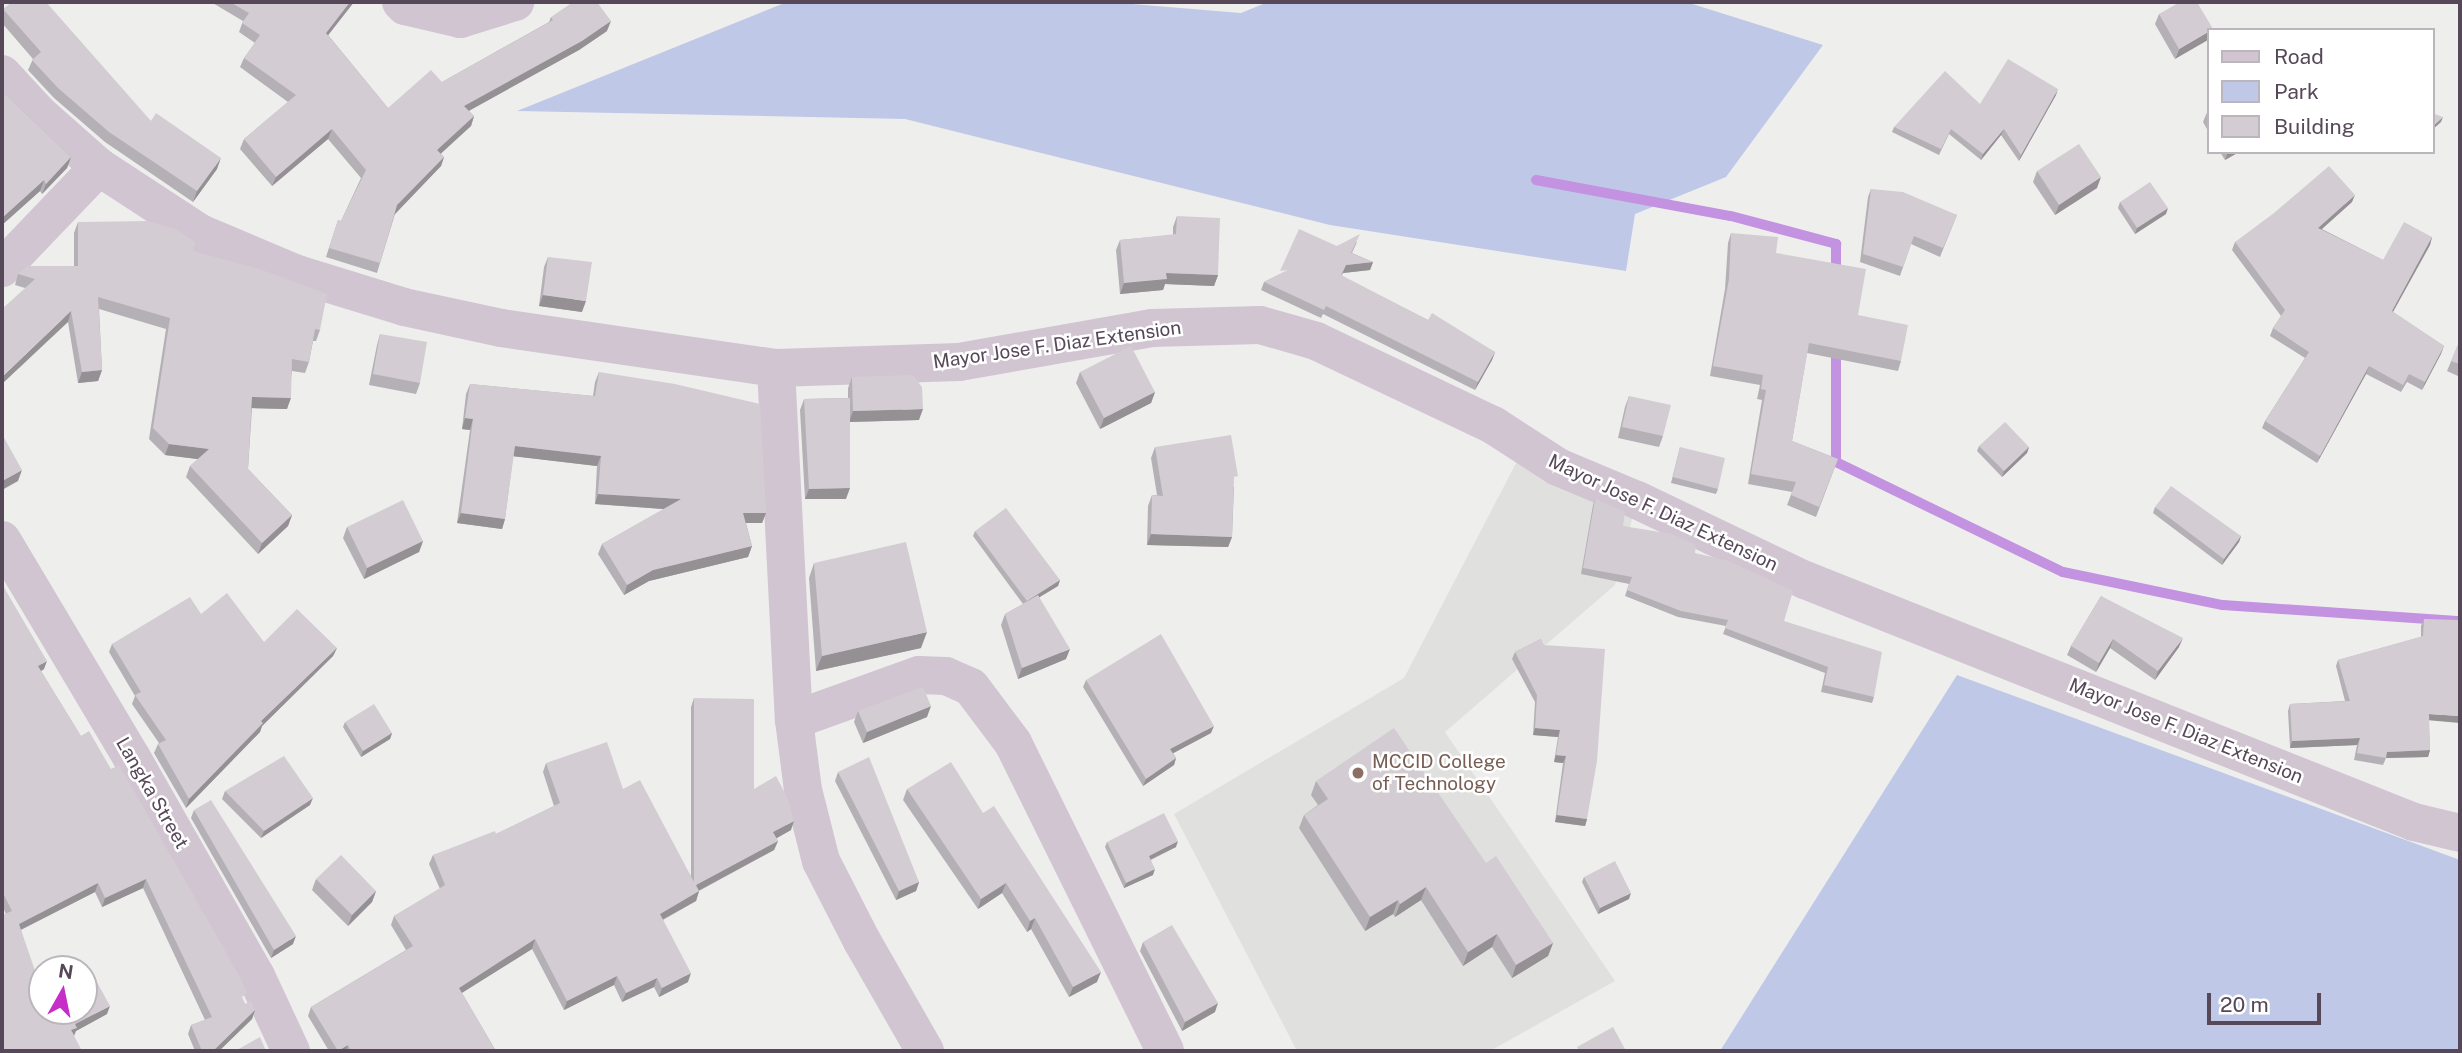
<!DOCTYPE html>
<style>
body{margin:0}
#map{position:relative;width:2462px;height:1053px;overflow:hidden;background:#eeefed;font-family:"Public Sans",sans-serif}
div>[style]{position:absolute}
.education>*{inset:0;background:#e0e0de}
.green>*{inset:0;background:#c0c8e8}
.stream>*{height:10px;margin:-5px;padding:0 5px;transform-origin:5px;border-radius:5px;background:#c392e0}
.minor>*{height:38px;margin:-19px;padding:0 19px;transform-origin:19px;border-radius:19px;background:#d1c5d2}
.wall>*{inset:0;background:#b5b0b5}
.shaded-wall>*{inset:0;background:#949094}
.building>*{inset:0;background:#d3cdd3}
.dots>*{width:19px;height:19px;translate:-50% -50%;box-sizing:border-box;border:4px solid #fff;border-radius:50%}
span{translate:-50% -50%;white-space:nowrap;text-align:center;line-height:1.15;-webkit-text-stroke:5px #fff;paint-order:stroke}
.street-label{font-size:19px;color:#564858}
.education-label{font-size:19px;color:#785e54}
.left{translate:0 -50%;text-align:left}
.frame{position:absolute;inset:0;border:4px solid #564858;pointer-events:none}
.legend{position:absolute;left:2207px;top:28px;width:228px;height:126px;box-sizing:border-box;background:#fff;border:2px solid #bbb6bc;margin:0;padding:9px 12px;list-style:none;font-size:21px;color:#564858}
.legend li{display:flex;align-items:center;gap:14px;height:35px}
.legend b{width:35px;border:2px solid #bbb6bc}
.north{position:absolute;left:28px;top:955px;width:70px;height:70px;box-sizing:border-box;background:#fff;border:2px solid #bbb6bc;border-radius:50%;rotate:9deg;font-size:19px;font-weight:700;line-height:28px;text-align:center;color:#564858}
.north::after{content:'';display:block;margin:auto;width:24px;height:32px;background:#c52ec8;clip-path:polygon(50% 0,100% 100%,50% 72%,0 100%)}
.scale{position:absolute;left:2207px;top:993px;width:114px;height:32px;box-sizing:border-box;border:4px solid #564858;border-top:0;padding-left:9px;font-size:21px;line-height:24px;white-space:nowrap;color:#564858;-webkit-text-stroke:5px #fff;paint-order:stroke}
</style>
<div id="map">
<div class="education">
<i style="clip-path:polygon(1525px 446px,1637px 500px,1615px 585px,1445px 732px,1615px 981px,1490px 1051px,1297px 1051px,1174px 814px,1404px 678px)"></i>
</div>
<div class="green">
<i style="clip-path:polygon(787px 2px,1108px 2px,1241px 13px,1268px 2px,1686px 2px,1823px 45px,1726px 177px,1635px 214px,1626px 271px,1330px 225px,905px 119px,517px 111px)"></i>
<i style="clip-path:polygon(1957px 675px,2460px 860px,2460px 1051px,1720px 1051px)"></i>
</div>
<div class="stream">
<i style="left:1536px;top:180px;width:198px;rotate:10.5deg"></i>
<i style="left:1731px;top:216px;width:109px;rotate:14.9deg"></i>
<i style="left:1836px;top:244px;width:33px;rotate:90deg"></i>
<i style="left:1836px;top:346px;width:116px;rotate:90deg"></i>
<i style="left:1836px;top:462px;width:252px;rotate:25.9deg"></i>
<i style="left:2063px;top:572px;width:163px;rotate:11.7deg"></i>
<i style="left:2223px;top:605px;width:238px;rotate:3.9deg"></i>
</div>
<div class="minor">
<i style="left:401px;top:2px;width:6px;rotate:45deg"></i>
<i style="left:405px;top:6px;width:57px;rotate:13.3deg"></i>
<i style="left:460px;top:19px;width:58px;rotate:-17.2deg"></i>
<i style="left:2px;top:74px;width:54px;rotate:47.2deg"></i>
<i style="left:39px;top:114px;width:80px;rotate:41.5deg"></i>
<i style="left:99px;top:167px;width:121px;rotate:33.2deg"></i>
<i style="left:200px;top:233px;width:105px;rotate:22.9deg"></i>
<i style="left:297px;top:274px;width:112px;rotate:17.1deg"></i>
<i style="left:404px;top:307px;width:99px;rotate:12.2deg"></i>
<i style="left:501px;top:328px;width:278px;rotate:8.3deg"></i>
<i style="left:776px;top:368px;width:183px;rotate:-1.9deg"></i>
<i style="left:959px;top:362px;width:196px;rotate:-10deg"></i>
<i style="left:1152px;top:328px;width:108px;rotate:-1.6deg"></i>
<i style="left:1260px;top:325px;width:58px;rotate:15.9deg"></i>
<i style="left:1316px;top:341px;width:196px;rotate:25.4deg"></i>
<i style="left:1493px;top:425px;width:77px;rotate:32.9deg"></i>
<i style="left:1558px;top:467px;width:86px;rotate:22.7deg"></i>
<i style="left:1637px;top:500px;width:186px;rotate:25.5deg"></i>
<i style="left:1805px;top:580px;width:655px;rotate:21.67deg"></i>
<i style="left:2414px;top:822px;width:47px;rotate:13.4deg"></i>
<i style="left:2px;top:268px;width:140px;rotate:-46.2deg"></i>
<i style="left:776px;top:368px;width:352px;rotate:87.1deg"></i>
<i style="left:794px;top:720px;width:71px;rotate:82.7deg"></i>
<i style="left:803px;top:790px;width:73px;rotate:75.8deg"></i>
<i style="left:821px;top:861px;width:90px;rotate:62.9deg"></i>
<i style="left:862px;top:941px;width:127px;rotate:60.2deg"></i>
<i style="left:2px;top:540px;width:254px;rotate:59.2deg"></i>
<i style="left:132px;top:758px;width:251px;rotate:60.4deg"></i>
<i style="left:256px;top:976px;width:83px;rotate:65deg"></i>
<i style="left:794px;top:720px;width:133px;rotate:-19.8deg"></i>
<i style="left:919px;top:675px;width:27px;rotate:2deg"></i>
<i style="left:946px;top:676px;width:27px;rotate:24deg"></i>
<i style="left:971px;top:687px;width:70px;rotate:53.1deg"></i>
<i style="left:1013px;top:743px;width:343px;rotate:63.7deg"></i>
</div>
<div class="wall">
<i style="clip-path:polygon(211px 2px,354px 2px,328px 35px,388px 108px,442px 82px,549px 22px,551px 17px,607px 31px,579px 50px,469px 111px,474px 116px,471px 126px,440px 153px,444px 157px,441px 166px,395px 214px,377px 273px,326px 257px,338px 220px,341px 221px,361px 178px,328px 139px,272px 186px,240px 149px,244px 139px,288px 102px,240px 67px,244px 58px,255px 43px,239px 32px,243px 21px)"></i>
<i style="clip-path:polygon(2197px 2px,2175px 59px,2155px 24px,2159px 14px)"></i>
<i style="clip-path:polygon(3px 9px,151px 121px,217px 169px,193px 202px,105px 142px,54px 98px,28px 70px,33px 59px,2px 23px,2px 14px)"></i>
<i style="clip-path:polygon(2px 91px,71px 157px,67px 168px,42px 194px,40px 191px,2px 225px)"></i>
<i style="clip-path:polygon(2056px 95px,2019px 161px,2001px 135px,1981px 160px,1949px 134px,1939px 155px,1892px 132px,1894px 127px,1980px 104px)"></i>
<i style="clip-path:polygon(2208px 110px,2208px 131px,2203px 122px)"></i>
<i style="clip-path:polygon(2220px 152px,2239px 152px,2225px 160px)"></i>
<i style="clip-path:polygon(2037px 171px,2097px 188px,2055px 215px,2033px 182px)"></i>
<i style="clip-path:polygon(1871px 189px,1957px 215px,1940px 257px,1911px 244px,1900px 276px,1860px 262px,1868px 197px)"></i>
<i style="clip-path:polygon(2120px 202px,2166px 214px,2135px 234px,2118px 208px)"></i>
<i style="clip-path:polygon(2352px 202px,2322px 229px,2383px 260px,2432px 237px,2430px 245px,2393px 312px,2444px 346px,2422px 390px,2407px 382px,2401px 392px,2366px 374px,2317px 463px,2262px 428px,2265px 421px,2305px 358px,2270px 336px,2273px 328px,2281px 316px,2232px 250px,2235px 242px)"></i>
<i style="clip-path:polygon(1177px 216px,1218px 275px,1214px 286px,1165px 284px,1163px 290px,1120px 294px,1116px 250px,1120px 240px,1173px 235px,1173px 227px)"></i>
<i style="clip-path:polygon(78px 222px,193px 251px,320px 330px,316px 341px,313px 341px,309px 362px,305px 373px,292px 371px,287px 409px,252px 408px,248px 469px,292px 515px,288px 526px,258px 554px,186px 477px,190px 466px,198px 459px,165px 455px,149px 439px,166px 329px,99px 309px,102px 370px,98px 381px,78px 383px,68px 322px,25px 288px,15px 285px,18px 274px,74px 266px,74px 233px)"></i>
<i style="clip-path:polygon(1731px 233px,1776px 253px,1858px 315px,1901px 361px,1898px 371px,1807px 353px,1792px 441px,1838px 459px,1816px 517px,1787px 505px,1792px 492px,1748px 484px,1762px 400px,1757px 399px,1760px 385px,1710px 376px,1725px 289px,1728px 243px)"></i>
<i style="clip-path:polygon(1357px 242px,1352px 253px,1373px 262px,1370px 270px,1343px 273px,1341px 276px,1428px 320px,1495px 352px,1492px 360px,1475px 390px,1323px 314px,1321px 318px,1261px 290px,1264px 282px,1337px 246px)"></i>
<i style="clip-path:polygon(548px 257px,582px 312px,539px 306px,544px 267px)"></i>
<i style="clip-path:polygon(380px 334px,420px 383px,416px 394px,369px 385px,377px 345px)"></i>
<i style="clip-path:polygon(2460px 340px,2460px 377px,2447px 371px)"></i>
<i style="clip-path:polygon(599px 372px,766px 513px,762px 523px,746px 523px,752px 546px,748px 557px,649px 581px,624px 595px,598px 554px,602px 544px,664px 509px,595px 504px,597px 466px,513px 456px,505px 519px,502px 529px,457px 523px,470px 430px,462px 429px,466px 394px,470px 384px,593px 396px,595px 382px)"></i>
<i style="clip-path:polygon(1080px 372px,1155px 392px,1151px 403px,1100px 429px,1076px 383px)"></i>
<i style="clip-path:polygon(852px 377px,919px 420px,850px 422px,846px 499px,805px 499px,800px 410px,804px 399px,848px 398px,848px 388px)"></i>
<i style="clip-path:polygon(1629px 396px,1663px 436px,1659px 447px,1618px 438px,1625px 407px)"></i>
<i style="clip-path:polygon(1979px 446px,2029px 447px,2027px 453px,2002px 477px,1977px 451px)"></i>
<i style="clip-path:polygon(1155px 447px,1234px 487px,1232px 537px,1228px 547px,1147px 545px,1148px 506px,1152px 495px,1157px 495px,1151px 458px)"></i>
<i style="clip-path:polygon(1680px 447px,1718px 489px,1716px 494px,1671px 483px)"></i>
<i style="clip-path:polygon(1595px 499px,1623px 526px,1695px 553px,1784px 621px,1874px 697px,1872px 703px,1821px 692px,1825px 673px,1723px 634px,1726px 626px,1678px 617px,1625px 596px,1629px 584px,1581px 574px,1593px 505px)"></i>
<i style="clip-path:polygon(2155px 507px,2241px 536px,2239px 542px,2222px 565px,2153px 513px)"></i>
<i style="clip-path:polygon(347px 527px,423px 541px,419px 552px,364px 579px,343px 538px)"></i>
<i style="clip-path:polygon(975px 531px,1060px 580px,1058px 586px,1039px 597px,1066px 659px,1018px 679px,1001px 625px,1005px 614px,1023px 604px,973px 536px)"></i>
<i style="clip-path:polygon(814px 563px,921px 648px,816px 671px,809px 578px)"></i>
<i style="clip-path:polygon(2px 584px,44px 669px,41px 671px,245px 1004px,255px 1010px,252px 1019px,219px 1051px,195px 1051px,188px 1034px,191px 1025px,205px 1020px,143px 888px,102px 907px,95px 892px,21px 930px,42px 1011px,107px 1014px,76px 1031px,2px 1051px,6px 914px,2px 906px)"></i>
<i style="clip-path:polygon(2101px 596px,2179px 647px,2155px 680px,2110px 648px,2096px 672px,2067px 655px,2071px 646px)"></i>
<i style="clip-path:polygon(201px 614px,264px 642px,337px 648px,333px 656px,262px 726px,260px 732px,186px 808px,154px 753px,158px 744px,159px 743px,132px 704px,135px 696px,109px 652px,112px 644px)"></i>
<i style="clip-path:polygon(2424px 619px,2430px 750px,2428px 757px,2386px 758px,2383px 765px,2354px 760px,2357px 745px,2290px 748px,2288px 711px,2290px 704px,2345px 701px,2336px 666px,2338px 660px,2421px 637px,2421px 626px)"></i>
<i style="clip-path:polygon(1541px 639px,1587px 819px,1585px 826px,1555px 822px,1563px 763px,1554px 762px,1558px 737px,1533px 735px,1535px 702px,1512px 659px,1515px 652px)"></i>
<i style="clip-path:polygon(1086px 680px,1211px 733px,1173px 753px,1176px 758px,1174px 765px,1143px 786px,1083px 687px)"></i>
<i style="clip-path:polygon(694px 698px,754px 789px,791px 830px,776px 838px,778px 841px,774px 850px,699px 891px,696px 901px,663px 920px,688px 982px,659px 997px,654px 987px,622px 1002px,614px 985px,564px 1010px,532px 949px,462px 993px,496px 1051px,329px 1051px,308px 1016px,311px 1007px,406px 950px,391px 925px,394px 916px,440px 889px,429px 864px,433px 855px,496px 834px,554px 806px,543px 772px,546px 763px,623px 789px,691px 876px,691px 707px)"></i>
<i style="clip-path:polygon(858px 711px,927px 717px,863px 743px,854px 722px)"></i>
<i style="clip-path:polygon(345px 722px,392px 733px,390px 739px,361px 757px,343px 727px)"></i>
<i style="clip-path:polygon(838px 772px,919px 882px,916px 891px,896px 900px,835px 781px)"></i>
<i style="clip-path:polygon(1316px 781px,1486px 863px,1553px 943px,1548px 956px,1512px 978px,1492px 947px,1463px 966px,1421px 900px,1395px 917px,1393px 914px,1365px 931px,1299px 828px,1304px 815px,1318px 805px,1311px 795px)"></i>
<i style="clip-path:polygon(907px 789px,983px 813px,1097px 982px,1069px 997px,1031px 929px,1027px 932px,1002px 893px,978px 909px,903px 800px)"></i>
<i style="clip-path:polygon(225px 791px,310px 805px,261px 838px,222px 799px)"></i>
<i style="clip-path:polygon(194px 810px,293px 944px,271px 958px,191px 818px)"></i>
<i style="clip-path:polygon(1107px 842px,1176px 847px,1151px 860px,1153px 875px,1124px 888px,1105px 847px)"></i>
<i style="clip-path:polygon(1584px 877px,1629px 899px,1598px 914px,1582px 882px)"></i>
<i style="clip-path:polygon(316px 879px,376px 891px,372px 902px,348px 926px,312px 890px)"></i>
<i style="clip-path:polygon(1143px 942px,1215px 1012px,1182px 1031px,1140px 951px)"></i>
</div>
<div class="shaded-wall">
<i style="clip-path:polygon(350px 2px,354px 2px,322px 43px,326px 33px)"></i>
<i style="clip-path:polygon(611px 21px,607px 31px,579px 50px,461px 115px,464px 106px)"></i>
<i style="clip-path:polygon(2208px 32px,2208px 40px,2175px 59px,2179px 49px)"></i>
<i style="clip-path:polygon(2058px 89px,2056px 95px,2019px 161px,2021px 155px)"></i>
<i style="clip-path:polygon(474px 116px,471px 126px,434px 160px,437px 150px)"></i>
<i style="clip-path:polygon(2443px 117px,2441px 122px,2432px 130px,2432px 127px)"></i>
<i style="clip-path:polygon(332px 129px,328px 139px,272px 186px,276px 177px)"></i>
<i style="clip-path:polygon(2004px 129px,2001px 135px,1981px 160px,1983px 154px)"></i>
<i style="clip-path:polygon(2228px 152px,2239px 152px,2225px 160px)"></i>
<i style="clip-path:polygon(71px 157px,67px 168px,42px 194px,46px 184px)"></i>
<i style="clip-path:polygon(444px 157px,441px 166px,394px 215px,397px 205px)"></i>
<i style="clip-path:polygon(221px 158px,217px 169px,193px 202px,197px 191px)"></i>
<i style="clip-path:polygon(2101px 177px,2097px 188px,2055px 215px,2059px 205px)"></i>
<i style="clip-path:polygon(44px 180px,40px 191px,2px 225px,2px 218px)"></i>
<i style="clip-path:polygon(2355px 195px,2352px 202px,2315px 235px,2318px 228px)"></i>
<i style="clip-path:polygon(2168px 208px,2166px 214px,2135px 234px,2137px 228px)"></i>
<i style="clip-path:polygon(2432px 237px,2430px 245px,2389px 319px,2392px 311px)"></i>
<i style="clip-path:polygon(1373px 262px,1370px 270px,1343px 273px,1338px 284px,1346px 265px)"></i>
<i style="clip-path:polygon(1166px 273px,1218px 275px,1214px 286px,1165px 284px,1163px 290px,1120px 294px,1124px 283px)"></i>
<i style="clip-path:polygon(543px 295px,586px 301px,582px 312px,539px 306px)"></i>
<i style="clip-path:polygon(71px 311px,68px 322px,2px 384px,2px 377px)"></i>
<i style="clip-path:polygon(2444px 346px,2441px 354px,2422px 390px,2425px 382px)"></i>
<i style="clip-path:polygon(1495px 352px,1492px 360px,1475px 390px,1478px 382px)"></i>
<i style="clip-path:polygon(2369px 366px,2366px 374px,2317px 463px,2320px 456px)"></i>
<i style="clip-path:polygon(102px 370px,98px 381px,78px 383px,82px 372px)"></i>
<i style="clip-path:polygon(1155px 392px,1151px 403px,1100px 429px,1104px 418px)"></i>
<i style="clip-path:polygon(252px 397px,291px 398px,287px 409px,248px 408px)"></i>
<i style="clip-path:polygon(923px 409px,919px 420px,849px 422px,853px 411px)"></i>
<i style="clip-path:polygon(465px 418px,473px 419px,470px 430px,462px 429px)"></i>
<i style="clip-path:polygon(169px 444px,209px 449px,205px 460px,165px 455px)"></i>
<i style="clip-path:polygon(515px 446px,601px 456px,597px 466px,511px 456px)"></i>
<i style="clip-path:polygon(2029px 447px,2027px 453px,2002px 477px,2004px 471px)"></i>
<i style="clip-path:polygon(22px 470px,18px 481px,2px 490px,2px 481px)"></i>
<i style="clip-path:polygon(850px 488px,846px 499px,805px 499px,809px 489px)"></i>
<i style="clip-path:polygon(598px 494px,681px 499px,677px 510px,595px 504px)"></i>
<i style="clip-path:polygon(461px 513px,505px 519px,502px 529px,457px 523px)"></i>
<i style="clip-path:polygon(743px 513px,766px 513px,762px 523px,740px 523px)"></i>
<i style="clip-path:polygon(292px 515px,288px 526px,258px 554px,262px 543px)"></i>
<i style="clip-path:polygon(1151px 534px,1232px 537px,1228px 547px,1147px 545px)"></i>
<i style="clip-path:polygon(2241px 536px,2239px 542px,2222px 565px,2224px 559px)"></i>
<i style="clip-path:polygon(423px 541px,419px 552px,364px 579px,367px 568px)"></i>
<i style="clip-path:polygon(752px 546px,748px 557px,649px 581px,624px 595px,627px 585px,653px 570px)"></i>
<i style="clip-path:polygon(1060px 580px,1058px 586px,1025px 606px,1027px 601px)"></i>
<i style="clip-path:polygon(927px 632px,921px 648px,816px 671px,822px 656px)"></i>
<i style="clip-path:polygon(2183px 638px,2179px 647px,2155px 680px,2158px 671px)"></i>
<i style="clip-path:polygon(2113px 639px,2110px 648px,2096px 672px,2099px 663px)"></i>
<i style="clip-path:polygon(337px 648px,333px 656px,262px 726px,260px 732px,186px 808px,189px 799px,261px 721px)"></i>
<i style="clip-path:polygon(1070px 649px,1066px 659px,1018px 679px,1022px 668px)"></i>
<i style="clip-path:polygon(47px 661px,44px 669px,35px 675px,38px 666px)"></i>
<i style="clip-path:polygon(931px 706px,927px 717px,863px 743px,867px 732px)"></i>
<i style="clip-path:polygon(2429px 714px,2460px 716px,2460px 723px,2426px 720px)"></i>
<i style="clip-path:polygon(1214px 726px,1211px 733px,1168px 756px,1170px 749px)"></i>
<i style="clip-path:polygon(1535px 728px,1560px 730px,1558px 737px,1533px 735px)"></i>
<i style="clip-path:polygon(392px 733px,390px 739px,361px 757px,363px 751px)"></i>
<i style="clip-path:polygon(2360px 738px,2357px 745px,2290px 748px,2292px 741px)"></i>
<i style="clip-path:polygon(2430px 750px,2428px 757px,2384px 758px,2387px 752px)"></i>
<i style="clip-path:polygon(1556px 755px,1566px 756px,1563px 763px,1554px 762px)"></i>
<i style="clip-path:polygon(1176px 758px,1174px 765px,1143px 786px,1146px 779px)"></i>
<i style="clip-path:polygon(313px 798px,310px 805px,261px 838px,264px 831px)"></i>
<i style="clip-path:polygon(1557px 815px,1587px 819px,1585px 826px,1555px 822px)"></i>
<i style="clip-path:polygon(794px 821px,791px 830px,770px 842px,773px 832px)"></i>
<i style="clip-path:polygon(778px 841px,774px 850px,692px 894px,696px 885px)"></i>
<i style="clip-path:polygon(1178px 841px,1176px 847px,1147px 861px,1149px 856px)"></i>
<i style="clip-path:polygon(1155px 869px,1153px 875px,1124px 888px,1126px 883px)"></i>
<i style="clip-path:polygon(146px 879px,143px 888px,102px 907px,105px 898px)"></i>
<i style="clip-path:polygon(919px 882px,916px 891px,896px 900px,899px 891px)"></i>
<i style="clip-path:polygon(98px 883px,95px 892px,16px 932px,19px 924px)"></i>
<i style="clip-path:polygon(1006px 883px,1002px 893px,978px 909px,981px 899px)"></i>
<i style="clip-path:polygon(1426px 887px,1421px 900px,1395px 917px,1400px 904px)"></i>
<i style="clip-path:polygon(376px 891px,372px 902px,348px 926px,352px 915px)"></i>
<i style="clip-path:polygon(699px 891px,696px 901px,656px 923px,660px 914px)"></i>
<i style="clip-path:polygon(1631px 893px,1629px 899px,1598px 914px,1600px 908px)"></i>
<i style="clip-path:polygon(1398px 900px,1393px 914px,1365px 931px,1370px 917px)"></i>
<i style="clip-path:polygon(1035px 918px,1031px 929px,1027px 932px,1030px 921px)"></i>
<i style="clip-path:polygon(1497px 934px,1492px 947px,1463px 966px,1468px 952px)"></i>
<i style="clip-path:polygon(296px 936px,293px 944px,271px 958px,274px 950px)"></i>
<i style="clip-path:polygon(535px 939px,532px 949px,455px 997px,459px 988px)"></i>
<i style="clip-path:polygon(1553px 943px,1548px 956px,1512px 978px,1516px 965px)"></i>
<i style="clip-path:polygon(1101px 972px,1097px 982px,1069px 997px,1073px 987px)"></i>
<i style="clip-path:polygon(691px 973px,688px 982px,659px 997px,662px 988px)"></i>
<i style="clip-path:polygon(617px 976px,614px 985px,564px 1010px,567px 1001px)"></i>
<i style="clip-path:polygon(657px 978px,654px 987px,622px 1002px,626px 993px)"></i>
<i style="clip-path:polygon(1218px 1003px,1215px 1012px,1182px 1031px,1185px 1022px)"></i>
<i style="clip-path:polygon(110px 1006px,107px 1014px,76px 1031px,74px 1036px,71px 1030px,75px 1024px)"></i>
<i style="clip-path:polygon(255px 1010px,252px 1019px,219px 1051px,213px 1051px)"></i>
<i style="clip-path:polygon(348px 1045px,346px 1051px,338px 1051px)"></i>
</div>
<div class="building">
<i style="clip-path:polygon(12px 2px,46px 2px,151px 121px,156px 113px,221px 158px,197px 191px,109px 132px,58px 88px,32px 60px,41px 52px,3px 9px)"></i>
<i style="clip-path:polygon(230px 2px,350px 2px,326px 33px,388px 108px,431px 70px,442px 82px,553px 20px,551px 17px,573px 2px,597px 2px,611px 21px,582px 41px,464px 106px,474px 116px,437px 150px,444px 157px,397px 205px,380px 263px,329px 248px,338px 220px,341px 221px,366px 170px,332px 129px,276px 177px,244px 139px,296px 95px,244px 58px,260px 35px,242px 23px,249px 13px)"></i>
<i style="clip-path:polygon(2180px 2px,2197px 2px,2213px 29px,2208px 30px,2208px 32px,2179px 49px,2159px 14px)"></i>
<i style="clip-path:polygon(2008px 59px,2058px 89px,2021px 155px,2004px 129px,1983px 154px,1951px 129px,1941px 149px,1894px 127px,1945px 71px,1980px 104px)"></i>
<i style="clip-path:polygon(2px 91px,71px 157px,46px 184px,44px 180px,2px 218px)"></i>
<i style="clip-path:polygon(2432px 113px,2443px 117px,2432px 127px)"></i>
<i style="clip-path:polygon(2079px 144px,2101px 177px,2059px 205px,2037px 171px)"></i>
<i style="clip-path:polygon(2329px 166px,2355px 195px,2318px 228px,2383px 260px,2404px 222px,2432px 237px,2392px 311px,2444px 346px,2425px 382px,2409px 374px,2403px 385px,2369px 366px,2320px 456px,2265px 421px,2309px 352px,2273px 328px,2285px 310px,2235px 242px,2274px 213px)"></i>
<i style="clip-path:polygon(2150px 182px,2168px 208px,2137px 228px,2120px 202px)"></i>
<i style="clip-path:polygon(1871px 189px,1903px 192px,1957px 215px,1943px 248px,1914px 236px,1903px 267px,1863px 254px)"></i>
<i style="clip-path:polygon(1177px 216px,1220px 218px,1218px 275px,1166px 273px,1167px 279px,1124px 283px,1120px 240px,1176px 234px)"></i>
<i style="clip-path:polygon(147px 221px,173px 228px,195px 242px,193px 251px,259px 269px,327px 294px,320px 330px,315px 329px,309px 362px,292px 359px,291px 398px,252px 397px,248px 469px,292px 515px,262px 543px,190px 466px,209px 449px,169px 444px,153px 428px,170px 318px,98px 297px,102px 370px,82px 372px,71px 311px,2px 377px,2px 309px,35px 279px,18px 274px,27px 266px,78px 266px,78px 222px)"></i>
<i style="clip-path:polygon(1299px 229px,1337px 246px,1360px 234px,1351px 253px,1373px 262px,1346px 265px,1341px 275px,1428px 320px,1432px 313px,1495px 352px,1478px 382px,1326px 306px,1324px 310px,1264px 282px,1288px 270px,1280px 271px)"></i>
<i style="clip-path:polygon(1731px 233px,1778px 237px,1776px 253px,1866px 269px,1858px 315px,1908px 325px,1901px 361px,1809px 343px,1792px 441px,1838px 459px,1819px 507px,1791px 495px,1796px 482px,1751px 474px,1766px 390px,1761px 389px,1763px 375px,1713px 366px,1729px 279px)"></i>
<i style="clip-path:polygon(548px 257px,592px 262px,586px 301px,543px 295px)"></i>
<i style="clip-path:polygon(380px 334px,427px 342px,420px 383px,373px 374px)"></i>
<i style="clip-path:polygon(2460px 340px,2460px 364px,2451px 361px)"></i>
<i style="clip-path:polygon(1131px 346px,1155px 392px,1104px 418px,1080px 372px)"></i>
<i style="clip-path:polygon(599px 372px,675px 384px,760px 404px,766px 513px,743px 513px,752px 546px,653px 570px,627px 585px,602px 544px,681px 499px,598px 494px,601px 456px,515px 446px,505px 519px,461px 513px,473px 419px,465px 418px,470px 384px,595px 396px)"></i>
<i style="clip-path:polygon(913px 375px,922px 387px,923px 409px,853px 411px,852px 377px)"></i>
<i style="clip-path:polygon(1629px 396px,1671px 405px,1663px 436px,1622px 427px)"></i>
<i style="clip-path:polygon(850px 398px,850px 488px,809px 489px,804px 399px)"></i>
<i style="clip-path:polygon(2005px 422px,2029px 447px,2004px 471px,1979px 446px)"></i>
<i style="clip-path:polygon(2px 434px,22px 470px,2px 481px)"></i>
<i style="clip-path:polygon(1231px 435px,1238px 476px,1234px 477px,1232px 537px,1151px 534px,1152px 495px,1163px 496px,1155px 447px)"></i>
<i style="clip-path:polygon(1680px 447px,1725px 458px,1718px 489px,1673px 477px)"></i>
<i style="clip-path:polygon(2171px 486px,2241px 536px,2224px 559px,2155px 507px)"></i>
<i style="clip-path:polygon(1595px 499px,1625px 512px,1623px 526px,1672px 534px,1696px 545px,1695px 553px,1729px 561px,1793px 591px,1784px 621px,1882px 652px,1874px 697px,1824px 685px,1828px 667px,1725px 628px,1728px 620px,1681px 611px,1627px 590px,1632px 577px,1583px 568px)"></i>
<i style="clip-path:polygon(403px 500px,423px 541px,367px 568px,347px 527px)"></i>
<i style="clip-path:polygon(1006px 508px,1060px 580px,1027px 601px,975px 531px)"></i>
<i style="clip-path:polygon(906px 542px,927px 632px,822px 656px,814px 563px)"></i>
<i style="clip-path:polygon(2px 584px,47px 661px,38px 666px,81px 736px,89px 731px,111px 769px,119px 765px,240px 977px,247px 993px,242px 997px,245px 1004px,251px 1001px,255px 1010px,213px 1051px,202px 1051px,191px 1025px,212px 1017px,146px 879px,105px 898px,98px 883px,19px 924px,42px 991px,42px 1011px,84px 1011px,84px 977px,92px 973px,110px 1006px,75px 1024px,77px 1028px,71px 1030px,82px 1051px,2px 1051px,2px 915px,12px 911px,2px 891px)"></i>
<i style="clip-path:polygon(227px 593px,264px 642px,297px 609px,337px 648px,261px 721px,263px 723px,189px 799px,158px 744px,166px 740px,135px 695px,141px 692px,112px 644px,190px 597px,201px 614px)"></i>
<i style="clip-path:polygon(1038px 595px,1070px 649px,1022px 668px,1005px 614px)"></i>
<i style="clip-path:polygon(2101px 596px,2183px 638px,2158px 671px,2113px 639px,2099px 663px,2071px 646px)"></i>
<i style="clip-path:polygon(2424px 619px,2460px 620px,2460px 716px,2429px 714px,2430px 750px,2387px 752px,2386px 758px,2357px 753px,2360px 738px,2292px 741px,2290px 704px,2350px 701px,2338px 660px,2423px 636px)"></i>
<i style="clip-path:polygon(1161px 634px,1214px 726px,1170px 749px,1176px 758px,1146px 779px,1086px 680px)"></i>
<i style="clip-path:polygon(1541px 639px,1544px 645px,1605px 649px,1597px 761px,1587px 819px,1557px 815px,1566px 756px,1556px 755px,1560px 730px,1535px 728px,1537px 695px,1515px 652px)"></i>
<i style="clip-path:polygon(923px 687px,931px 706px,867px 732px,858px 711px)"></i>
<i style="clip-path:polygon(694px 698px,754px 699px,754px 789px,776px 776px,788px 799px,794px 821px,773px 832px,778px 841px,696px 885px,699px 891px,660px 914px,691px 973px,662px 988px,657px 978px,626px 993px,617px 976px,567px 1001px,535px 939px,459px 988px,496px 1051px,351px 1051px,348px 1045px,338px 1051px,311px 1007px,413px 946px,394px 916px,445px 885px,433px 855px,495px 831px,496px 834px,560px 803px,546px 763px,607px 742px,623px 789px,640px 780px,694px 882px)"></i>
<i style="clip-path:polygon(374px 704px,392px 733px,363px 751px,345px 722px)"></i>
<i style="clip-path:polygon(1394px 728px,1486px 863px,1496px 856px,1553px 943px,1516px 965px,1497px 934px,1468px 952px,1426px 887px,1400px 904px,1398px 900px,1370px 917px,1304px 815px,1328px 799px,1316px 781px)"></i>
<i style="clip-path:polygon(284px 756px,313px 798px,264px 831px,225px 791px)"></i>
<i style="clip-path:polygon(869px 757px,919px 882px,899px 891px,838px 772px)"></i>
<i style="clip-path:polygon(951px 762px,983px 813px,994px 806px,1101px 972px,1073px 987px,1035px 918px,1030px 921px,1006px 883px,981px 899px,907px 789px)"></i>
<i style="clip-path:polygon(211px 800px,296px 936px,274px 950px,194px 810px)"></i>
<i style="clip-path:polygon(1164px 813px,1178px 841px,1149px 856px,1155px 869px,1126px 883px,1107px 842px)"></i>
<i style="clip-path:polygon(341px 855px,376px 891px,352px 915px,316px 879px)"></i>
<i style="clip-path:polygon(1615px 861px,1631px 893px,1600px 908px,1584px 877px)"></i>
<i style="clip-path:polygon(1172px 925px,1218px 1003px,1185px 1022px,1143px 942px)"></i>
<i style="clip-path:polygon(1613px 1027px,1626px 1051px,1579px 1051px,1577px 1047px)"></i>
<i style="clip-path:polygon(260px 1037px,266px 1051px,235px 1051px)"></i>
</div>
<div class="dots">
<i style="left:1358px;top:773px;background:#8d6e63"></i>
</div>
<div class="street-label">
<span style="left:1057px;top:345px;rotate:-8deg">Mayor Jose F. Diaz Extension</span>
<span style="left:1663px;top:513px;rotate:25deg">Mayor Jose F. Diaz Extension</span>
<span style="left:2186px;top:731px;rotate:22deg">Mayor Jose F. Diaz Extension</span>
<span style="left:152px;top:793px;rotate:60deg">Langka Street</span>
</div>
<div class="education-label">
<span class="left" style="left:1372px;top:773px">MCCID College<br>of Technology</span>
</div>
<div class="frame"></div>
<ul class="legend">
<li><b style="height:9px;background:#d1c5d2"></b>Road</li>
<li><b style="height:19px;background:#c0c8e8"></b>Park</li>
<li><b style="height:19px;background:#d3cdd3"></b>Building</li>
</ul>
<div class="north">N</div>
<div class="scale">20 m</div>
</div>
